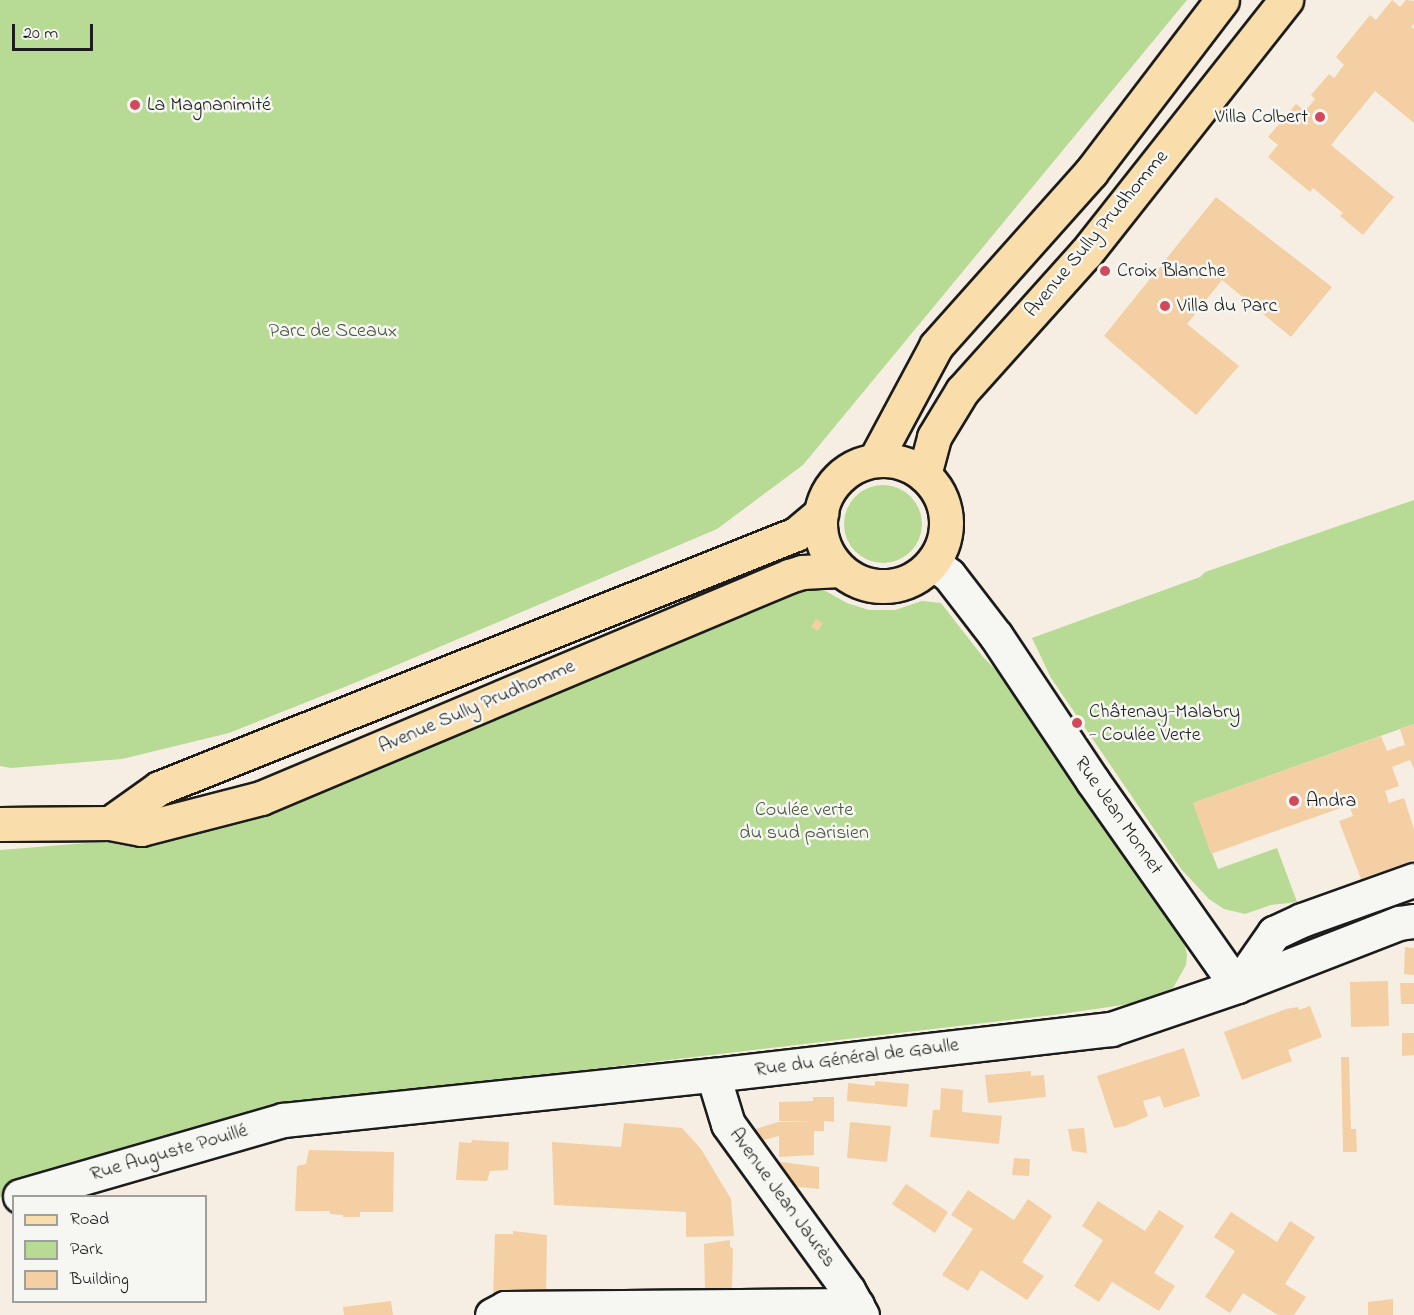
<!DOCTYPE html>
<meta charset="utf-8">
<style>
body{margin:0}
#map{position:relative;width:1414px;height:1315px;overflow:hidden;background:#f6eee2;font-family:"Indie Flower",sans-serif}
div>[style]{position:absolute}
.green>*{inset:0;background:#b7da94}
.round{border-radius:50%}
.building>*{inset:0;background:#f4cfa4}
.roads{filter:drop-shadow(2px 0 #1c1c1c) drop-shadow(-2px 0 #1c1c1c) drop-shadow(0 2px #1c1c1c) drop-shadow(0 -2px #1c1c1c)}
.minor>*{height:33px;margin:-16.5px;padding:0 16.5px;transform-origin:16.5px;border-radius:16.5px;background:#f6f6f2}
.major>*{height:33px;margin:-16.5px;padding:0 16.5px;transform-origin:16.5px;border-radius:16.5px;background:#f9deab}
.major>.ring{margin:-16.5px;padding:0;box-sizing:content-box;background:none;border:33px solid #f9deab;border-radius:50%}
.dots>*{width:16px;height:16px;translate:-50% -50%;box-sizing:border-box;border:3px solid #f6f6f2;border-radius:50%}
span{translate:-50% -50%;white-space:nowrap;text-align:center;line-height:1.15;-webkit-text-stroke:5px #f6f6f2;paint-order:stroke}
.poi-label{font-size:20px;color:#1c1c1c}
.left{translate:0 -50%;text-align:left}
.right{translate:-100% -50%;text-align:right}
.street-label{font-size:20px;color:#1c1c1c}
.park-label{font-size:20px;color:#4a5540}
.legend{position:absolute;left:12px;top:1195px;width:195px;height:108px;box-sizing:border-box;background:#f6f6f2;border:2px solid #9f9f9c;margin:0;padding:8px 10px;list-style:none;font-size:18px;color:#1c1c1c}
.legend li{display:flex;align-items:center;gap:12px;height:30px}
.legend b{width:30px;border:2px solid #9f9f9c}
.scale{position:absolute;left:12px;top:24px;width:81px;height:27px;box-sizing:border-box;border:3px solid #1c1c1c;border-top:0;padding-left:8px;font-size:18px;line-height:21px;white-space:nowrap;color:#1c1c1c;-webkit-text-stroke:4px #f6f6f2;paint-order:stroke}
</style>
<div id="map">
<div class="green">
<i style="clip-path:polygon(0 0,1187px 0,803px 465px,717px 529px,352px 684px,229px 733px,122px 759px,11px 768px,0 766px)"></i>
<i class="round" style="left:844px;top:485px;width:78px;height:78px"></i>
<i style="clip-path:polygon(1414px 500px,1414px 724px,1193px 803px,1218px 869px,1277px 848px,1297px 902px,1271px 905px,1245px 914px,1224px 909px,1209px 899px,1182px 870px,1051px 678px,1032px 638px,1200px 577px,1205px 572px)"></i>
<i style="clip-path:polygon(800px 582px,814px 591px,815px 588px,822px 589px,847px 603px,869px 610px,895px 610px,922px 601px,941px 603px,983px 657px,1009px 683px,1181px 933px,1187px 954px,1186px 965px,1173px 988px,1136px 1003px,1061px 1014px,277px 1106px,0 1197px,0 850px,136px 839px)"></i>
</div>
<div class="building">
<i style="clip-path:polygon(1392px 0,1400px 7px,1406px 0,1414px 1px,1414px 24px,1411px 27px,1414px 29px,1414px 123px,1375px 91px,1331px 145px,1394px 197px,1363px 235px,1340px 216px,1343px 213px,1313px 188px,1310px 192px,1268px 157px,1278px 145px,1268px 137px,1296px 104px,1305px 111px,1315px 99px,1311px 95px,1329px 74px,1334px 78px,1344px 65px,1336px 57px,1370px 15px,1376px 20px)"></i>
<i style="clip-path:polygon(1216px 197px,1332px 287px,1291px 337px,1222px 280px,1187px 324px,1239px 366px,1196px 415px,1104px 336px)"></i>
<i style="clip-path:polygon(816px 619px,823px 623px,818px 631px,811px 627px)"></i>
<i style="clip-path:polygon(1414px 724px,1414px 769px,1410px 760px,1392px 767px,1399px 786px,1385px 791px,1389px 803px,1404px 798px,1414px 829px,1414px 860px,1361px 879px,1339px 821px,1353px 816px,1349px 805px,1211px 854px,1193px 803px,1381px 736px,1387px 751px,1398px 747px,1405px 745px,1400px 729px)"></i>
<i style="clip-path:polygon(1405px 947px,1414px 948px,1414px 975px,1404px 974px)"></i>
<i style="clip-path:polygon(1388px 981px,1389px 1026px,1351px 1027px,1350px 982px)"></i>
<i style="clip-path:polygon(1400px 983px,1414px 983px,1414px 1004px,1401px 1004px)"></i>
<i style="clip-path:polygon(1310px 1006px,1322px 1037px,1288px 1050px,1292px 1061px,1242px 1080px,1224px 1032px,1286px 1009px,1298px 1007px,1299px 1010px)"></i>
<i style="clip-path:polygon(1402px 1033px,1414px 1033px,1414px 1055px,1402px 1056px)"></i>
<i style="clip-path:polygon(1184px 1048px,1200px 1096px,1164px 1108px,1160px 1096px,1143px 1101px,1148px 1116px,1125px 1126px,1114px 1128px,1097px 1076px)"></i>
<i style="clip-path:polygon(1341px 1057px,1349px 1057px,1351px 1129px,1356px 1129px,1357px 1152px,1343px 1152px)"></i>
<i style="clip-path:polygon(1031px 1071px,1031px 1076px,1044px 1075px,1046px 1097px,988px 1103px,985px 1075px)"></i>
<i style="clip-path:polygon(875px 1081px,909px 1084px,907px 1107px,847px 1101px,848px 1083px,875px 1086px)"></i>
<i style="clip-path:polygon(941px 1088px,963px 1090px,962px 1112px,1002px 1116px,999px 1144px,930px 1137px,933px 1110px,940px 1110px)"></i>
<i style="clip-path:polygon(813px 1097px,834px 1097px,834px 1122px,824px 1121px,824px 1131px,814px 1131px,814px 1155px,779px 1157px,779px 1136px,760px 1141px,753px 1130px,778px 1122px,813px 1122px,779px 1121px,779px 1102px,813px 1101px)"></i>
<i style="clip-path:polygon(850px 1122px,891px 1126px,887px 1162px,847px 1158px)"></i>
<i style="clip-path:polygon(624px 1123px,682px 1128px,701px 1149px,731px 1199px,734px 1236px,686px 1237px,686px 1212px,554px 1205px,552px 1142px,621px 1147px)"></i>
<i style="clip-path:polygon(1084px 1128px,1087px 1153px,1072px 1151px,1068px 1129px)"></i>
<i style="clip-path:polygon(472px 1140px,509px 1142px,508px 1170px,490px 1171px,487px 1181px,456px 1180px,459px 1142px,471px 1143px)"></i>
<i style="clip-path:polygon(309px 1150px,394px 1152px,393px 1212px,360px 1212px,360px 1217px,343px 1217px,343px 1215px,330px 1214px,329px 1211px,295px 1211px,297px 1166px,306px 1164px)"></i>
<i style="clip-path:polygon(1014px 1158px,1030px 1159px,1029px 1176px,1012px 1175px)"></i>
<i style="clip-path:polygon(774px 1161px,819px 1167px,819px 1189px,789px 1186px)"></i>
<i style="clip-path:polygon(906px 1184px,948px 1212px,935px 1233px,892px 1204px)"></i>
<i style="clip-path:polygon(968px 1190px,1014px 1220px,1028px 1199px,1052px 1216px,1022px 1262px,1044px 1276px,1027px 1300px,981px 1270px,968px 1291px,942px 1275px,973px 1229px,951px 1215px)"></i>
<i style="clip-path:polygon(1098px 1201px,1145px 1231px,1159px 1210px,1184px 1226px,1154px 1273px,1175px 1286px,1159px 1311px,1112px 1282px,1099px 1302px,1074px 1286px,1103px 1240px,1082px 1226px)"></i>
<i style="clip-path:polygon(1231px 1212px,1277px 1242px,1290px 1221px,1315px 1237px,1285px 1284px,1306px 1297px,1294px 1315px,1278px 1315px,1243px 1293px,1230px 1313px,1205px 1297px,1235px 1251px,1214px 1237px)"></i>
<i style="clip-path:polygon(513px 1231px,547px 1235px,546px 1301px,493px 1299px,495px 1234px,513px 1234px)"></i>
<i style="clip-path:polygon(730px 1240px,730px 1247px,733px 1248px,732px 1292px,705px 1292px,704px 1244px)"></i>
<i style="clip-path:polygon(1393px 1299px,1393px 1315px,1368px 1315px,1368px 1302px)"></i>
<i style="clip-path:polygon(391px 1301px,393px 1315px,344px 1315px,343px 1307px)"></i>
</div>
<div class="roads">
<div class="minor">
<i style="left:933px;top:563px;width:20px;rotate:37deg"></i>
<i style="left:949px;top:575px;width:77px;rotate:52.4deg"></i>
<i style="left:996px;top:636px;width:173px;rotate:56.3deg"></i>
<i style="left:1092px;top:780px;width:252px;rotate:54.9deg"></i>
<i style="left:1237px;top:986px;width:65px;rotate:-55.1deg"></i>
<i style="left:1274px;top:933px;width:31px;rotate:-25deg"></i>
<i style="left:1302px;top:920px;width:119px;rotate:-19.7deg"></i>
<i style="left:713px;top:1075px;width:51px;rotate:73deg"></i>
<i style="left:728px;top:1124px;width:205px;rotate:54.1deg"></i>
<i style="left:848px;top:1290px;width:29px;rotate:61deg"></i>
<i style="left:20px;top:1196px;width:274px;rotate:-16.1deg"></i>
<i style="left:283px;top:1120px;width:432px;rotate:-6deg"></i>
<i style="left:713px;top:1075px;width:401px;rotate:-6.6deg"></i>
<i style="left:1111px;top:1029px;width:133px;rotate:-18.8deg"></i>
<i style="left:1237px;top:986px;width:174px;rotate:-21.3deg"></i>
<i style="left:1399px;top:923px;width:15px;rotate:-8deg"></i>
<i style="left:492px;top:1315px;width:15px;rotate:-28deg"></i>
<i style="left:505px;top:1308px;width:352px;rotate:-0.5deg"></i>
</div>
<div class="major">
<i style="left:875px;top:460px;width:129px;rotate:-61.8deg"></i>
<i style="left:936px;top:346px;width:233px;rotate:-48.3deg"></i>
<i style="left:1091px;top:172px;width:216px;rotate:-52.7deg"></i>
<i class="ring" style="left:820px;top:460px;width:93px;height:93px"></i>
<i style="left:924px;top:475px;width:39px;rotate:-75deg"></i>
<i style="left:934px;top:437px;width:54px;rotate:-58.7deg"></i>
<i style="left:962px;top:391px;width:186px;rotate:-48.1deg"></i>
<i style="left:1086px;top:253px;width:323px;rotate:-51.7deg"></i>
<i style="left:110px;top:823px;width:60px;rotate:-35.5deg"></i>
<i style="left:159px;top:788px;width:686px;rotate:-21.74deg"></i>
<i style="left:796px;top:534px;width:33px;rotate:-40deg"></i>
<i style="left:0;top:824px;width:110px;rotate:-0.5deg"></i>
<i style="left:110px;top:823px;width:32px;rotate:11deg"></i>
<i style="left:141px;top:829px;width:124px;rotate:-14.5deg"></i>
<i style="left:261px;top:798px;width:573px;rotate:-22.8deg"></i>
<i style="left:789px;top:576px;width:14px;rotate:-17deg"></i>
<i style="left:802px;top:572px;width:38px;rotate:-3deg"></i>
</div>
</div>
<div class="dots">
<i style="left:135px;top:105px;background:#d1495b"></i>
<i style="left:1320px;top:117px;background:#d1495b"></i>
<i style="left:1105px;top:271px;background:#d1495b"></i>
<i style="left:1165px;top:306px;background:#d1495b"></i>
<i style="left:1077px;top:723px;background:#d1495b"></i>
<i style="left:1294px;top:801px;background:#d1495b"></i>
</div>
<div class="poi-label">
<span class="left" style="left:147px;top:105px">La Magnanimité</span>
<span class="right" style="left:1308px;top:117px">Villa Colbert</span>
<span class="left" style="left:1117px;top:271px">Croix Blanche</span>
<span class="left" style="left:1177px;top:306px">Villa du Parc</span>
<span class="left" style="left:1089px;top:724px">Châtenay-Malabry<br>- Coulée Verte</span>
<span class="left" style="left:1306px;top:801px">Andra</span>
</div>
<div class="street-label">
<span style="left:1097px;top:234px;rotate:-50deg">Avenue Sully Prudhomme</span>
<span style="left:477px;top:707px;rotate:-23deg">Avenue Sully Prudhomme</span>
<span style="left:1118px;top:816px;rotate:55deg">Rue Jean Monnet</span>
<span style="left:857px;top:1058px;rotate:-7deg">Rue du Général de Gaulle</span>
<span style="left:169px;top:1153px;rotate:-16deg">Rue Auguste Pouillé</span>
<span style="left:782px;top:1198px;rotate:54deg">Avenue Jean Jaurès</span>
</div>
<div class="park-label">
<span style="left:333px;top:331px">Parc de Sceaux</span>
<span style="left:804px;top:822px">Coulée verte<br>du sud parisien</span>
</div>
<ul class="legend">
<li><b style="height:8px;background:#f9deab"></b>Road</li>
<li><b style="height:16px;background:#b7da94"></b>Park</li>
<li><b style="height:16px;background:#f4cfa4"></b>Building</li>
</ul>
<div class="scale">20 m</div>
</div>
